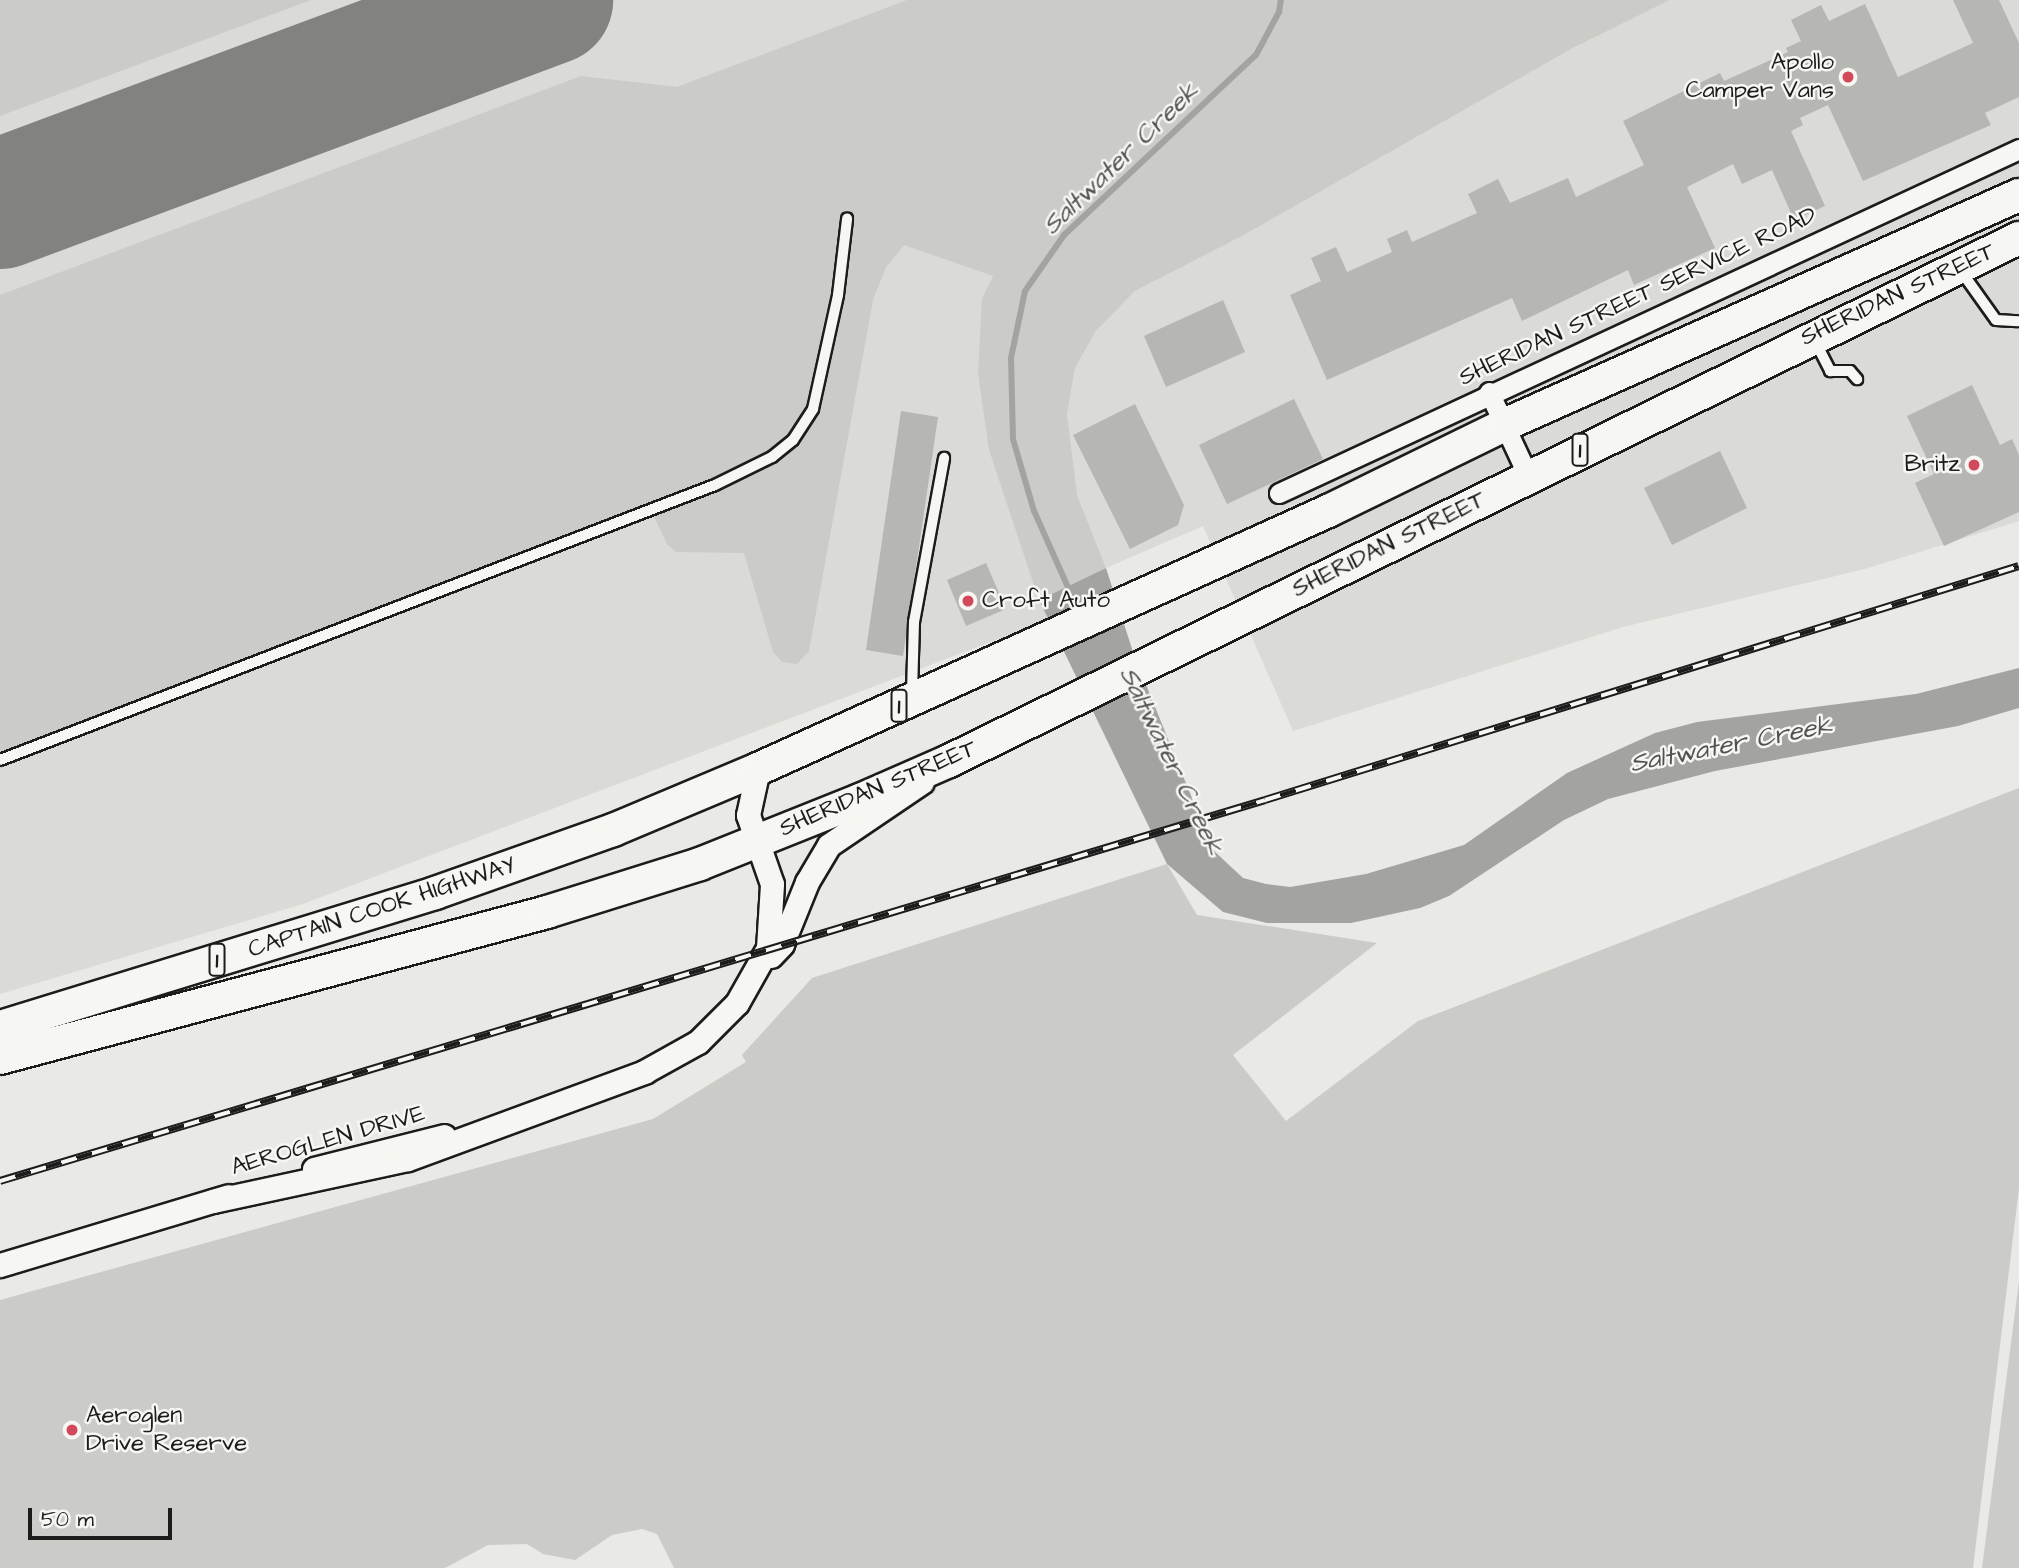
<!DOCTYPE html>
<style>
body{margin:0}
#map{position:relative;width:2019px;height:1568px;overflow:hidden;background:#e9e9e5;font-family:"Architects Daughter",sans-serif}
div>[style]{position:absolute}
.built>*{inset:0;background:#dadad6}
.green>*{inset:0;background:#cbcbc7}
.water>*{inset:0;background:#a3a3a1}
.stream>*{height:6px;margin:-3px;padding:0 3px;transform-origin:3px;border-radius:3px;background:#a3a3a1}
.runway>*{height:130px;margin:-65px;padding:0 65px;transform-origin:65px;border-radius:65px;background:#828280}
.building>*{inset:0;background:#b6b6b3}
.roads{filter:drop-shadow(2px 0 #1c1c1c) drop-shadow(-2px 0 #1c1c1c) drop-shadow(0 2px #1c1c1c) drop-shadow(0 -2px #1c1c1c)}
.service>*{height:10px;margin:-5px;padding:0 5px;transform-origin:5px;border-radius:5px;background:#f6f6f2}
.minor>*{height:19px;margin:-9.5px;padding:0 9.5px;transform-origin:9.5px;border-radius:9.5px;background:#f6f6f2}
.tertiary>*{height:23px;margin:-11.5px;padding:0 11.5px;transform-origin:11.5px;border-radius:11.5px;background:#f6f6f2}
.trunk>*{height:32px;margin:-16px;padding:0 16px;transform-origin:16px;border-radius:16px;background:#f6f6f2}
.rail>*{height:8px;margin-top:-4px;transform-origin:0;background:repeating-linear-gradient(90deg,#f6f6f2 0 16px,#1c1c1c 0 32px);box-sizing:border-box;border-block:2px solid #1c1c1c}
.dots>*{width:19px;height:19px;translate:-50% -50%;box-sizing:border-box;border:4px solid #f6f6f2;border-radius:50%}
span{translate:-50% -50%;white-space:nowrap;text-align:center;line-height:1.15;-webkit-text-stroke:5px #f6f6f2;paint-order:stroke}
.shield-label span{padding:2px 5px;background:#f6f6f2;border:2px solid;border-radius:5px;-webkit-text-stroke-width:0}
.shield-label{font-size:23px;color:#1c1c1c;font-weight:700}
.poi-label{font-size:24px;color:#1c1c1c}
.right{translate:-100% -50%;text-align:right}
.left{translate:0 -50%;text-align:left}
.street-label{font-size:24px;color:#1c1c1c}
.water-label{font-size:26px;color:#525251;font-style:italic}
.scale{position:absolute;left:28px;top:1508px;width:144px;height:32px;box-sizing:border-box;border:4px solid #1c1c1c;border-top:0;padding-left:9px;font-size:21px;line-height:24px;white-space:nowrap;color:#1c1c1c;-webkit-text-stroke:5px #f6f6f2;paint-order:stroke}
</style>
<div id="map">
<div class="built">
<i style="clip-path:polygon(0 0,1203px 0,1010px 241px,982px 298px,989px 450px,1048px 620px,303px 904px,0 994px)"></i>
<i style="clip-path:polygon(1670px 0,2019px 0,2019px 521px,1865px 569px,1623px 627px,1293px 731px,1203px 526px,1106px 568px,1077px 495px,1068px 455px,1067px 415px,1075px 368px,1096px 331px,1135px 291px,1244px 235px,1573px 48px)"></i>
</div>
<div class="green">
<i style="clip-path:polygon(0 0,311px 0,0 116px)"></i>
<i style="clip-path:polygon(907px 0,1670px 0,1573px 48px,1244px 235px,1135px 291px,1096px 331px,1075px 368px,1067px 415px,1077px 495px,1106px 568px,1039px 600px,989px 450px,978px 373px,982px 298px,993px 276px,904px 245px,886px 267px,873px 300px,809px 651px,797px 664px,782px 662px,773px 652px,744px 553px,676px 552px,667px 544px,651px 510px,0 760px,0 295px,581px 76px,677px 87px)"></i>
<i style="clip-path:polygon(2019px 788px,2019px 1188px,1973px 1568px,674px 1568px,657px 1534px,642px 1529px,612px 1535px,575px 1560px,543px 1554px,527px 1544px,488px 1545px,445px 1568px,0 1568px,0 1300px,653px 1119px,746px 1062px,742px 1055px,812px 978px,1167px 864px,1197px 915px,1377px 943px,1233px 1055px,1286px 1121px,1418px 1021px)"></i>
<i style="clip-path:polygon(2019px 1281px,2019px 1568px,1982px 1568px)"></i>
</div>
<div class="water">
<i style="clip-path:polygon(1106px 568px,1134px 655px,1213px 850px,1243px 878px,1266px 884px,1290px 887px,1366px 874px,1464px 845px,1567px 773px,1655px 733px,1697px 722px,1916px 694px,2019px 668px,2019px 708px,1958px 726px,1715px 771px,1608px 799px,1564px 820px,1449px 896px,1420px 908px,1351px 923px,1267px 923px,1223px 912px,1167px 864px,1039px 600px)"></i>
</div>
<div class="stream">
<i style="left:1071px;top:594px;width:91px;rotate:-114deg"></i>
<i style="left:1034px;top:511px;width:75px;rotate:-106.3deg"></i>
<i style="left:1013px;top:439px;width:81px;rotate:-91.4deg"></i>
<i style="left:1011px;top:358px;width:68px;rotate:-78.2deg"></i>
<i style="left:1025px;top:291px;width:68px;rotate:-55.1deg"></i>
<i style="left:1064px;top:235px;width:263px;rotate:-43.2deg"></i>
<i style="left:1256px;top:55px;width:49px;rotate:-61.9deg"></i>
<i style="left:1279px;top:12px;width:12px;rotate:-81deg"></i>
</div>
<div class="runway">
<i style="left:0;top:204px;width:585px;rotate:-20.42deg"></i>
</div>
<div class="building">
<i style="clip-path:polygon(1953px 0,1999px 0,2019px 43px,2019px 97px,1985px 113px,1991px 125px,1863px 181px,1828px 105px,1800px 118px,1803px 125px,1791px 131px,1825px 206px,1794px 220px,1772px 170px,1742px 184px,1733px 164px,1687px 187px,1715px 248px,1634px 285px,1628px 270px,1522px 321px,1512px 298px,1327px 380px,1290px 295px,1321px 281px,1311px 258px,1336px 247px,1347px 272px,1392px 252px,1387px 239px,1407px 230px,1412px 242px,1477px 213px,1468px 194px,1498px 179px,1510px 203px,1568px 178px,1576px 197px,1644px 165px,1623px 121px,1720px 73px,1724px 81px,1788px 52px,1786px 48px,1801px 41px,1791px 20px,1821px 5px,1829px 21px,1865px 4px,1898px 77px,1973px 43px)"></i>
<i style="clip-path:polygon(1223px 300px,1245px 352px,1166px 387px,1144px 336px)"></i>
<i style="clip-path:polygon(1972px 385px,2000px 445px,2012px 439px,2019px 455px,2019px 512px,1944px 546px,1915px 483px,1934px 474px,1907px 416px)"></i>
<i style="clip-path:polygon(1294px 399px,1323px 459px,1227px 504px,1199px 445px)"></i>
<i style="clip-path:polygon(1135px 404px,1184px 505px,1178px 525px,1130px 549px,1073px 435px)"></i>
<i style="clip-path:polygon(901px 411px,938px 417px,903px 656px,866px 650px)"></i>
<i style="clip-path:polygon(1720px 451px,1747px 508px,1672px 545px,1644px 488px)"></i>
<i style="clip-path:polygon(986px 563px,1006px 609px,966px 626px,947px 580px)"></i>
</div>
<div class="roads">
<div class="service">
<i style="left:1961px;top:271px;width:60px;rotate:54.5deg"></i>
<i style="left:1996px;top:320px;width:22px;rotate:3deg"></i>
<i style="left:1815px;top:341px;width:34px;rotate:63deg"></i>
<i style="left:1830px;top:371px;width:20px"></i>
<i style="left:1850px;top:371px;width:11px;rotate:49deg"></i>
<i style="left:912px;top:693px;width:71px;rotate:-88.4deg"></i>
<i style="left:914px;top:622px;width:167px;rotate:-79.6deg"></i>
<i style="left:0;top:760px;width:766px;rotate:-21.04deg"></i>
<i style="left:715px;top:485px;width:64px;rotate:-26.2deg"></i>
<i style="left:772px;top:457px;width:27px;rotate:-39deg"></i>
<i style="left:793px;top:440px;width:37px;rotate:-57deg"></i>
<i style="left:813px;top:409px;width:117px;rotate:-77.6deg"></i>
<i style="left:838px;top:295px;width:77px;rotate:-83.2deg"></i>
</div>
<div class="minor">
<i style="left:1489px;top:392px;width:93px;rotate:65.1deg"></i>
<i style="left:1279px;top:493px;width:816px;rotate:-24.93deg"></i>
</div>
<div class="tertiary">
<i style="left:771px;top:956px;width:16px;rotate:-47deg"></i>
<i style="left:782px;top:944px;width:67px;rotate:-68deg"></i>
<i style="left:807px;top:882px;width:43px;rotate:-59.3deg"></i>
<i style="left:829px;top:845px;width:112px;rotate:-34.1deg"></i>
<i style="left:314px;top:1169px;width:134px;rotate:-14.2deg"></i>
<i style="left:213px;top:1201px;width:199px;rotate:-12.2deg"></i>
<i style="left:408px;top:1159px;width:252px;rotate:-20.2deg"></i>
<i style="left:644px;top:1072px;width:62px;rotate:-29.1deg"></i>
<i style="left:698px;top:1042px;width:55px;rotate:-45deg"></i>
<i style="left:737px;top:1003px;width:63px;rotate:-60.6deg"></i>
<i style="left:768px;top:948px;width:64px;rotate:-86.4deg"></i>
<i style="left:772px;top:884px;width:73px;rotate:-109.2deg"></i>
<i style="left:748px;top:815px;width:47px;rotate:-77.7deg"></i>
<i style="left:0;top:1265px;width:238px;rotate:-16.8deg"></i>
</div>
<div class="trunk">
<i style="left:0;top:1027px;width:455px;rotate:-17.1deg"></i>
<i style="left:435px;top:893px;width:189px;rotate:-19.5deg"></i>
<i style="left:613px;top:830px;width:157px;rotate:-22.8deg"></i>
<i style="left:758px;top:769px;width:626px;rotate:-24.35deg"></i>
<i style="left:1328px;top:511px;width:196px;rotate:-26deg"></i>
<i style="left:1504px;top:425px;width:564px;rotate:-24.07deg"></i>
<i style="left:0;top:1058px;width:566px;rotate:-14.94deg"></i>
<i style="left:547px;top:912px;width:160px;rotate:-17.4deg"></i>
<i style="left:700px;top:864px;width:172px;rotate:-21.8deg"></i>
<i style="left:860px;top:800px;width:97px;rotate:-23.7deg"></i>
<i style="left:949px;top:761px;width:1191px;rotate:-26.05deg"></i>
</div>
</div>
<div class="rail">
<i style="left:0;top:1181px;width:1321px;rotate:-16.76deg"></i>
<i style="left:1265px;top:800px;width:789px;rotate:-17.24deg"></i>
</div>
<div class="dots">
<i style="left:1848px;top:77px;background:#d1495b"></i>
<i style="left:1974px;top:465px;background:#d1495b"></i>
<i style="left:968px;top:601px;background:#d1495b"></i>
<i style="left:72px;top:1430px;background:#d1495b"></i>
</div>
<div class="shield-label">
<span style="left:1580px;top:450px">1</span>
<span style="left:899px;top:706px">1</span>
<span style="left:217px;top:960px">1</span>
</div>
<div class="poi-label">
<span class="right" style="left:1834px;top:77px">Apollo<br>Camper Vans</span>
<span class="right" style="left:1960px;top:465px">Britz</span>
<span class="left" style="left:982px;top:601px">Croft Auto</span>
<span class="left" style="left:86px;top:1430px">Aeroglen<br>Drive Reserve</span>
</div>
<div class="street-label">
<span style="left:1898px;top:295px;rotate:-25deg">SHERIDAN STREET</span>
<span style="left:1638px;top:297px;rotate:-25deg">SHERIDAN STREET SERVICE ROAD</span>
<span style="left:1389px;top:545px;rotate:-26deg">SHERIDAN STREET</span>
<span style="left:878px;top:789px;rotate:-23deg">SHERIDAN STREET</span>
<span style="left:382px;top:908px;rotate:-18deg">CAPTAIN COOK HIGHWAY</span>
<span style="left:328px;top:1141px;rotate:-16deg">AEROGLEN DRIVE</span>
</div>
<div class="water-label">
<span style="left:1121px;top:159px;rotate:-44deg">Saltwater Creek</span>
<span style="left:1731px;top:745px;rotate:-11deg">Saltwater Creek</span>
<span style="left:1171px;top:761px;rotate:64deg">Saltwater Creek</span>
</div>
<div class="scale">50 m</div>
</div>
